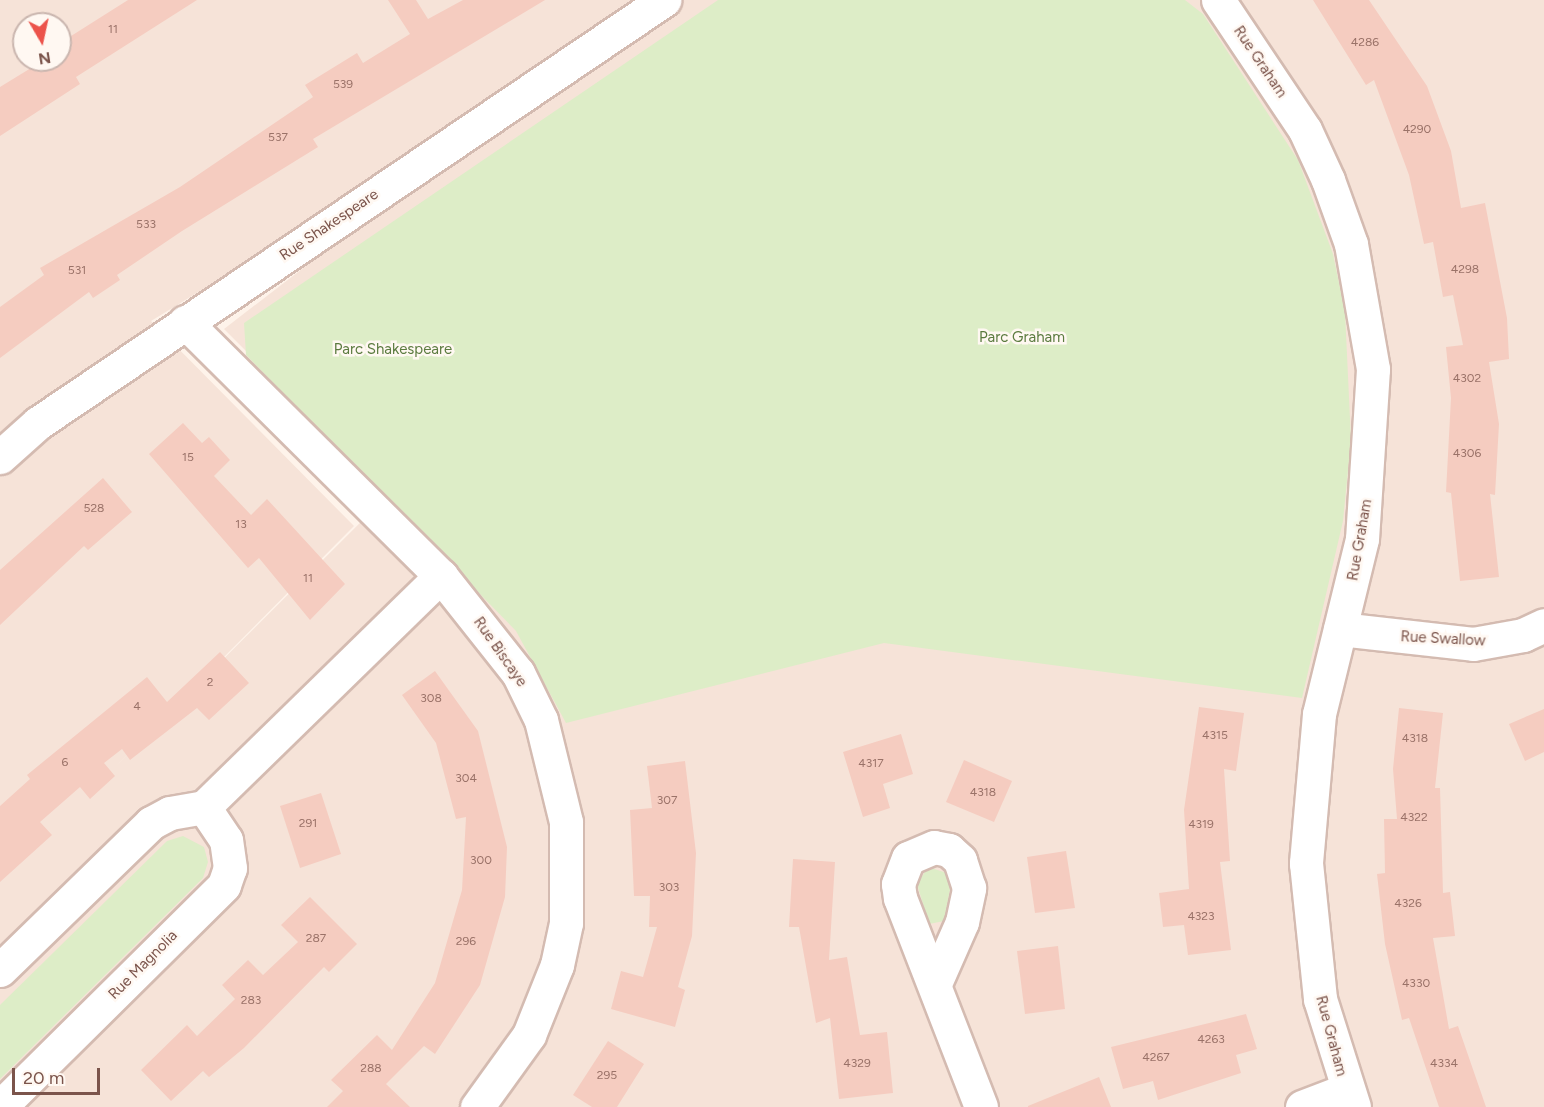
<!DOCTYPE html>
<style>
body{margin:0}
#map{position:relative;width:1544px;height:1107px;overflow:hidden;background:#fef3ea;font-family:Figtree,sans-serif}
div>[style]{position:absolute}
.residential>*{inset:0;background:#f6e3d8}
.green>*{inset:0;background:#ddedc7}
.building>*{inset:0;background:#f5ccc0}
.roads{filter:drop-shadow(2px 0 #d4bbb1) drop-shadow(-2px 0 #d4bbb1) drop-shadow(0 2px #d4bbb1) drop-shadow(0 -2px #d4bbb1)}
.street>*{height:33px;margin:-16.5px;padding:0 16.5px;transform-origin:16.5px;border-radius:16.5px;background:#fff}
.secondary>*{height:33px;margin:-16.5px;padding:0 16.5px;transform-origin:16.5px;border-radius:16.5px;background:#fff}
span{translate:-50% -50%;white-space:nowrap;text-align:center;line-height:1.15;-webkit-text-stroke:5px #fff8f2;paint-order:stroke}
.number-label{font-size:12px;color:#9a7268}
.number-label span{-webkit-text-stroke-width:0}
.street-label{font-size:15px;color:#7b544b}
.park-label{font-size:15px;color:#5b7b3f}
.north{position:absolute;left:12px;top:12px;width:60px;height:60px;box-sizing:border-box;background:#fff8f2;border:2px solid #cab6af;border-radius:50%;rotate:171deg;font-size:16px;font-weight:700;line-height:24px;text-align:center;color:#7b544b}
.north::after{content:'';display:block;margin:auto;width:21px;height:27px;background:#ec534b;clip-path:polygon(50% 0,100% 100%,50% 72%,0 100%)}
.scale{position:absolute;left:12px;top:1068px;width:88px;height:27px;box-sizing:border-box;border:3px solid #7b544b;border-top:0;padding-left:8px;font-size:18px;line-height:21px;white-space:nowrap;color:#7b544b;-webkit-text-stroke:4px #fff8f2;paint-order:stroke}
</style>
<div id="map">
<div class="residential">
<i style="clip-path:polygon(evenodd,0 0,1544px 0,1544px 1107px,0 1107px,0 0,24px 24px,60px 24px,60px 60px,24px 60px,24px 24px,0 0,559px 71px,224px 329px,389px 494px,116px 766px,354px 526px,151px 321px,559px 71px)"></i>
</div>
<div class="green">
<i style="clip-path:polygon(718px 0,1185px 0,1203px 14px,1298px 160px,1333px 254px,1345px 312px,1351px 440px,1343px 521px,1302px 698px,884px 643px,566px 723px,516px 631px,246px 355px,244px 323px)"></i>
<i style="clip-path:polygon(183px 836px,204px 847px,208px 862px,203px 878px,0 1079px,0 1005px,167px 841px)"></i>
<i style="clip-path:polygon(928px 867px,947px 873px,950px 890px,944px 921px,929px 924px,917px 884px)"></i>
</div>
<div class="building">
<i style="clip-path:polygon(128px 0,197px 0,76px 77px,80px 84px,0 136px,0 87px,44px 60px,60px 60px,60px 43px)"></i>
<i style="clip-path:polygon(388px 0,416px 0,428px 19px,463px 0,545px 0,313px 139px,318px 147px,182px 231px,117px 275px,120px 280px,93px 298px,89px 292px,0 358px,0 307px,44px 275px,40px 268px,180px 187px,313px 97px,305px 85px,357px 53px,363px 63px,410px 34px)"></i>
<i style="clip-path:polygon(1313px 0,1369px 0,1427px 86px,1451px 151px,1461px 208px,1485px 203px,1507px 318px,1509px 359px,1489px 362px,1499px 424px,1495px 495px,1490px 494px,1499px 577px,1460px 581px,1451px 493px,1446px 492px,1451px 398px,1446px 347px,1463px 345px,1453px 295px,1443px 297px,1433px 242px,1424px 244px,1409px 175px,1374px 80px,1366px 85px)"></i>
<i style="clip-path:polygon(183px 423px,202px 443px,209px 437px,230px 460px,214px 476px,251px 515px,267px 499px,345px 584px,310px 620px,259px 558px,248px 568px,149px 454px)"></i>
<i style="clip-path:polygon(103px 478px,132px 512px,88px 550px,84px 546px,0 625px,0 570px)"></i>
<i style="clip-path:polygon(220px 652px,249px 683px,209px 720px,197px 708px,130px 760px,122px 749px,104px 763px,115px 776px,90px 799px,80px 787px,40px 822px,52px 835px,0 882px,0 806px,30px 779px,27px 775px,147px 677px,167px 702px)"></i>
<i style="clip-path:polygon(435px 671px,478px 731px,507px 847px,505px 897px,480px 985px,435px 1054px,424px 1046px,386px 1084px,410px 1107px,327px 1107px,343px 1091px,331px 1080px,377px 1035px,392px 1050px,435px 983px,462px 890px,466px 817px,456px 819px,436px 743px,402px 695px)"></i>
<i style="clip-path:polygon(1199px 707px,1244px 713px,1236px 771px,1224px 769px,1230px 861px,1220px 862px,1231px 950px,1188px 955px,1184px 925px,1163px 927px,1159px 893px,1189px 889px,1184px 810px)"></i>
<i style="clip-path:polygon(1399px 708px,1443px 713px,1435px 788px,1440px 788px,1443px 893px,1450px 892px,1455px 936px,1433px 938px,1449px 1029px,1458px 1026px,1486px 1107px,1439px 1107px,1409px 1018px,1402px 1020px,1385px 944px,1377px 874px,1385px 873px,1384px 819px,1397px 819px,1393px 769px)"></i>
<i style="clip-path:polygon(1544px 709px,1544px 752px,1525px 761px,1509px 724px)"></i>
<i style="clip-path:polygon(901px 734px,913px 774px,883px 784px,890px 808px,863px 817px,843px 752px)"></i>
<i style="clip-path:polygon(964px 760px,1012px 781px,994px 822px,946px 802px)"></i>
<i style="clip-path:polygon(685px 761px,696px 853px,692px 936px,678px 987px,685px 990px,675px 1027px,611px 1009px,621px 971px,643px 977px,657px 927px,649px 927px,650px 896px,634px 896px,630px 810px,652px 808px,647px 766px)"></i>
<i style="clip-path:polygon(321px 793px,341px 854px,300px 868px,280px 806px)"></i>
<i style="clip-path:polygon(1066px 851px,1075px 908px,1035px 913px,1027px 857px)"></i>
<i style="clip-path:polygon(793px 859px,835px 862px,829px 960px,847px 957px,860px 1035px,887px 1032px,893px 1093px,839px 1099px,830px 1018px,816px 1023px,799px 927px,789px 927px)"></i>
<i style="clip-path:polygon(310px 897px,357px 944px,329px 972px,324px 967px,244px 1048px,209px 1077px,203px 1071px,171px 1101px,141px 1070px,187px 1025px,197px 1036px,235px 999px,222px 985px,248px 960px,263px 975px,298px 942px,281px 925px)"></i>
<i style="clip-path:polygon(1058px 946px,1065px 1009px,1025px 1014px,1017px 951px)"></i>
<i style="clip-path:polygon(1246px 1014px,1257px 1049px,1236px 1055px,1241px 1073px,1158px 1100px,1153px 1081px,1123px 1089px,1111px 1047px)"></i>
<i style="clip-path:polygon(608px 1041px,644px 1064px,617px 1107px,592px 1107px,573px 1095px)"></i>
<i style="clip-path:polygon(1099px 1077px,1111px 1107px,1028px 1107px,1028px 1106px)"></i>
</div>
<div class="roads">
<div class="street">
<i style="left:1218px;top:0;width:156px;rotate:56.2deg"></i>
<i style="left:1305px;top:130px;width:55px;rotate:65.3deg"></i>
<i style="left:1328px;top:180px;width:68px;rotate:70.2deg"></i>
<i style="left:1351px;top:244px;width:127px;rotate:80deg"></i>
<i style="left:1373px;top:369px;width:170px;rotate:93.7deg"></i>
<i style="left:1362px;top:539px;width:180px;rotate:103.8deg"></i>
<i style="left:1319px;top:714px;width:150px;rotate:95deg"></i>
<i style="left:1306px;top:863px;width:137px;rotate:84.1deg"></i>
<i style="left:1320px;top:999px;width:113px;rotate:72.5deg"></i>
<i style="left:185px;top:322px;width:361px;rotate:44.8deg"></i>
<i style="left:441px;top:576px;width:124px;rotate:51.6deg"></i>
<i style="left:518px;top:673px;width:52px;rotate:63.9deg"></i>
<i style="left:541px;top:720px;width:105px;rotate:76.2deg"></i>
<i style="left:566px;top:822px;width:101px;rotate:90deg"></i>
<i style="left:566px;top:923px;width:43px;rotate:102.1deg"></i>
<i style="left:557px;top:965px;width:75px;rotate:111.8deg"></i>
<i style="left:529px;top:1035px;width:89px;rotate:125.8deg"></i>
<i style="left:1340px;top:629px;width:134px;rotate:6.4deg"></i>
<i style="left:1473px;top:644px;width:51px;rotate:-10.2deg"></i>
<i style="left:1523px;top:635px;width:23px;rotate:-25deg"></i>
<i style="left:0;top:970px;width:211px;rotate:-44.2deg"></i>
<i style="left:151px;top:823px;width:21px;rotate:-28deg"></i>
<i style="left:170px;top:813px;width:35px;rotate:-10deg"></i>
<i style="left:204px;top:807px;width:331px;rotate:-44.3deg"></i>
<i style="left:936px;top:981px;width:64px;rotate:-66.2deg"></i>
<i style="left:962px;top:922px;width:35px;rotate:-78deg"></i>
<i style="left:969px;top:888px;width:29px;rotate:-108deg"></i>
<i style="left:960px;top:860px;width:15px;rotate:-138deg"></i>
<i style="left:949px;top:850px;width:15px;rotate:-169deg"></i>
<i style="left:934px;top:847px;width:28px;rotate:157deg"></i>
<i style="left:908px;top:858px;width:28px;rotate:111deg"></i>
<i style="left:898px;top:884px;width:14px;rotate:82deg"></i>
<i style="left:900px;top:898px;width:224px;rotate:68.8deg"></i>
<i style="left:0;top:1107px;width:315px;rotate:-44.7deg"></i>
<i style="left:224px;top:885px;width:18px;rotate:-71deg"></i>
<i style="left:230px;top:868px;width:28px;rotate:-98deg"></i>
<i style="left:226px;top:840px;width:40px;rotate:-124deg"></i>
<i style="left:1302px;top:1107px;width:47px;rotate:-21.1deg"></i>
</div>
<div class="secondary">
<i style="left:0;top:457px;width:51px;rotate:-41.8deg"></i>
<i style="left:38px;top:423px;width:756px;rotate:-34.05deg"></i>
</div>
</div>
<div class="number-label">
<span style="left:113px;top:30px">11</span>
<span style="left:1365px;top:43px">4286</span>
<span style="left:343px;top:85px">539</span>
<span style="left:1417px;top:130px">4290</span>
<span style="left:278px;top:138px">537</span>
<span style="left:146px;top:225px">533</span>
<span style="left:1465px;top:270px">4298</span>
<span style="left:77px;top:271px">531</span>
<span style="left:1467px;top:379px">4302</span>
<span style="left:1467px;top:454px">4306</span>
<span style="left:188px;top:458px">15</span>
<span style="left:94px;top:509px">528</span>
<span style="left:241px;top:525px">13</span>
<span style="left:308px;top:579px">11</span>
<span style="left:210px;top:683px">2</span>
<span style="left:431px;top:699px">308</span>
<span style="left:137px;top:707px">4</span>
<span style="left:1215px;top:736px">4315</span>
<span style="left:1415px;top:739px">4318</span>
<span style="left:65px;top:763px">6</span>
<span style="left:871px;top:764px">4317</span>
<span style="left:466px;top:779px">304</span>
<span style="left:983px;top:793px">4318</span>
<span style="left:667px;top:801px">307</span>
<span style="left:1414px;top:818px">4322</span>
<span style="left:308px;top:824px">291</span>
<span style="left:1201px;top:825px">4319</span>
<span style="left:481px;top:861px">300</span>
<span style="left:669px;top:888px">303</span>
<span style="left:1408px;top:904px">4326</span>
<span style="left:1201px;top:917px">4323</span>
<span style="left:316px;top:939px">287</span>
<span style="left:466px;top:942px">296</span>
<span style="left:1416px;top:984px">4330</span>
<span style="left:251px;top:1001px">283</span>
<span style="left:1211px;top:1040px">4263</span>
<span style="left:1156px;top:1058px">4267</span>
<span style="left:857px;top:1064px">4329</span>
<span style="left:1444px;top:1064px">4334</span>
<span style="left:371px;top:1069px">288</span>
<span style="left:607px;top:1076px">295</span>
</div>
<div class="street-label">
<span style="left:1260px;top:62px;rotate:56deg">Rue Graham</span>
<span style="left:329px;top:225px;rotate:-34deg">Rue Shakespeare</span>
<span style="left:1360px;top:540px;rotate:-80deg">Rue Graham</span>
<span style="left:1443px;top:639px;rotate:3deg">Rue Swallow</span>
<span style="left:500px;top:652px;rotate:55deg">Rue Biscaye</span>
<span style="left:143px;top:965px;rotate:-45deg">Rue Magnolia</span>
<span style="left:1331px;top:1036px;rotate:75deg">Rue Graham</span>
</div>
<div class="park-label">
<span style="left:1022px;top:338px">Parc Graham</span>
<span style="left:393px;top:350px">Parc Shakespeare</span>
</div>
<div class="north">N</div>
<div class="scale">20 m</div>
</div>
